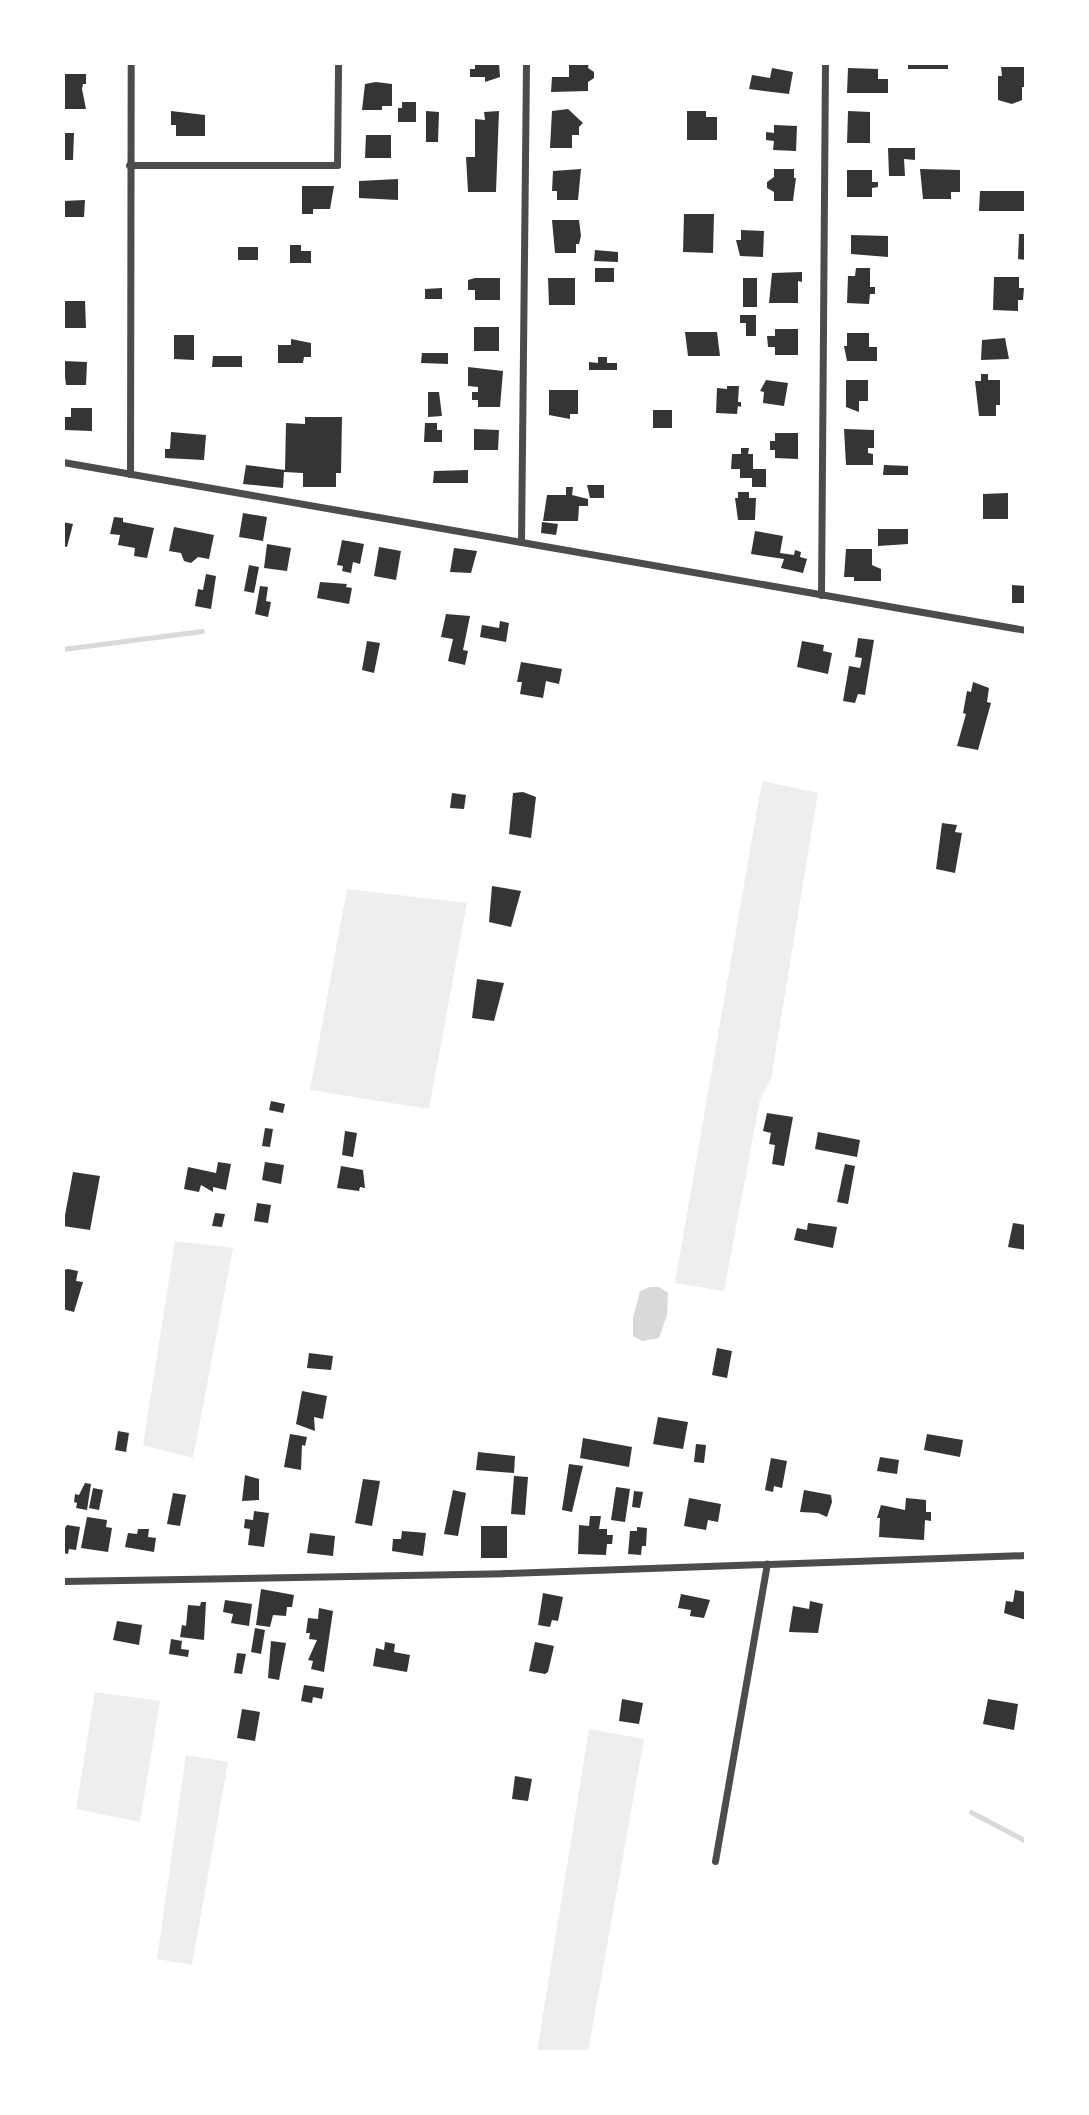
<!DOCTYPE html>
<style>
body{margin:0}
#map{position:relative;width:1089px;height:2115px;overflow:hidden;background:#fff;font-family:Jost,sans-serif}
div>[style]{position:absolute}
.green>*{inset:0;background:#eee}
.water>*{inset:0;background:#d9d9d9}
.stream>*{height:5px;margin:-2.5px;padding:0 2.5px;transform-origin:2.5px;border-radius:2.5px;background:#d9d9d9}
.building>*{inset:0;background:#353535}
.minor>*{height:7px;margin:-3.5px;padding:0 3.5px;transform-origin:3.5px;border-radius:3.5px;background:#4c4c4c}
span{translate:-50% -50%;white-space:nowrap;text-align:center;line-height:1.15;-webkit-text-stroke:5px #fff;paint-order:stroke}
.frame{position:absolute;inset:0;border:65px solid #fff;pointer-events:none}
</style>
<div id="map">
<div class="green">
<i style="clip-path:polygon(762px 781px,818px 793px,771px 1079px,760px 1099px,724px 1291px,675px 1283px)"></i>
<i style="clip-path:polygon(347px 889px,467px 903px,429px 1109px,310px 1090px)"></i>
<i style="clip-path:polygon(175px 1241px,233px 1248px,193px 1458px,143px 1445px)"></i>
<i style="clip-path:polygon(95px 1692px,160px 1701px,140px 1822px,76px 1809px)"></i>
<i style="clip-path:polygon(589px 1729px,644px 1739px,588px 2052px,537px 2052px)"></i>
<i style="clip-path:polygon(186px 1755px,228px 1762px,192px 1965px,157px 1959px)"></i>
</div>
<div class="water">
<i style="clip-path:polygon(650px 1287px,659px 1287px,668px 1293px,667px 1315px,659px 1338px,642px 1341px,633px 1336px,633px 1318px,640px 1291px)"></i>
</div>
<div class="stream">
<i style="left:63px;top:649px;width:140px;rotate:-7.4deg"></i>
<i style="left:971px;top:1812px;width:62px;rotate:27.8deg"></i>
</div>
<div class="building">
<i style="clip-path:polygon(475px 63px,499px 63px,500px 77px,485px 82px,485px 77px,470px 77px,470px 69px,475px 69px)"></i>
<i style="clip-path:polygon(569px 63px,589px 63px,588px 68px,594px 72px,594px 78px,588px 82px,588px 91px,551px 92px,552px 77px,569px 77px)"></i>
<i style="clip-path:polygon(908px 63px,948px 63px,948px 69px,908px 69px)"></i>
<i style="clip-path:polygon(1001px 67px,1026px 67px,1026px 87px,1022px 87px,1022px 100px,1012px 104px,998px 100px,998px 76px,1002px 76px)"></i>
<i style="clip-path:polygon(772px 68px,793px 72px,789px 94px,749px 89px,752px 75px,770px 78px)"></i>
<i style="clip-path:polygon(848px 68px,878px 69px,878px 79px,888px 79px,888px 93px,847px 93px)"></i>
<i style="clip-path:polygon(63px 74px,86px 74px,86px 84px,83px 84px,82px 89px,86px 109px,63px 109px)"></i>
<i style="clip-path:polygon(376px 82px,392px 84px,392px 106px,382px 106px,382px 110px,362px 110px,365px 84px)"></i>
<i style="clip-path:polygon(402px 102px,416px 102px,416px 122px,398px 122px,398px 108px,402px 108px)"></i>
<i style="clip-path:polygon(568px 109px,583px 123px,579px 127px,579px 135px,572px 135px,572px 148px,550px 148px,552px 111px)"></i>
<i style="clip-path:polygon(171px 111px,205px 115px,205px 136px,176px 136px,176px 125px,171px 125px)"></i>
<i style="clip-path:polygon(426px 111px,439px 112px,438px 142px,426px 142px)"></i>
<i style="clip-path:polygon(499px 111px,496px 192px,468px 192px,466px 157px,475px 157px,475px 119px,485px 120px,484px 112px)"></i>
<i style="clip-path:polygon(687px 111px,706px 111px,706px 117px,717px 117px,717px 140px,687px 140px)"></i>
<i style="clip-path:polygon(848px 111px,870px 112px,870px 143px,847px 143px)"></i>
<i style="clip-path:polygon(774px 125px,797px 126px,796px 151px,773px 150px,774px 141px,766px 140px,766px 132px,774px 133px)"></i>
<i style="clip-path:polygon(63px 133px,74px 133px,73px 160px,63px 160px)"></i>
<i style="clip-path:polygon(366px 135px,391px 135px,391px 158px,365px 158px)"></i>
<i style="clip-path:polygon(888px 148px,915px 148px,915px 160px,904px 159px,905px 176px,889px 176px)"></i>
<i style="clip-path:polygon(581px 169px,578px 200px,557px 200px,557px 191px,552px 191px,553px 171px)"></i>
<i style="clip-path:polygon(774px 169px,794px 169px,794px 178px,796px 178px,793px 201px,774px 201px,774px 192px,767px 188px,767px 182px,774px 177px)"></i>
<i style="clip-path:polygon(920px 169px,960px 170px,960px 192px,951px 192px,951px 199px,923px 199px)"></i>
<i style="clip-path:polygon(847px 170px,872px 170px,872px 182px,878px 182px,878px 187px,872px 188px,872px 197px,847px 197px)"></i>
<i style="clip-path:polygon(398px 179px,398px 200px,359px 198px,359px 181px)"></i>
<i style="clip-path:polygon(302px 186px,334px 186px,330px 209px,313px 209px,313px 214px,302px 214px)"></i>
<i style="clip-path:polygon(980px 191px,1026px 191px,1026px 211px,979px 211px)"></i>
<i style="clip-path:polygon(85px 200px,84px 217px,63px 217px,63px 201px)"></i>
<i style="clip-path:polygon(684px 214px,714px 214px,713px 253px,683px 252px)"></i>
<i style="clip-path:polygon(552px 220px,579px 220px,581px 236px,579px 244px,576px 244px,576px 253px,555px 253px)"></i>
<i style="clip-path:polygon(741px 230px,764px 231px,763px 257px,740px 256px,736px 240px,741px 240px)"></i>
<i style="clip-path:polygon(1019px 234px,1026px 234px,1026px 260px,1018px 259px)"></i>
<i style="clip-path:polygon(851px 235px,888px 236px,888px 257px,851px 254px)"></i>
<i style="clip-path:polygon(290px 245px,301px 245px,301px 251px,311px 251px,311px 263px,290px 263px)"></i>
<i style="clip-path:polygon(238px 247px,258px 247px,258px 260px,238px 260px)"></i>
<i style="clip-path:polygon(595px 250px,618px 252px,618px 262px,594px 261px)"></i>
<i style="clip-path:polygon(595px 268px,614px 268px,614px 282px,595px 282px)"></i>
<i style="clip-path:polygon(856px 268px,870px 268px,870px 287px,875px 287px,875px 294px,870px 294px,869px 304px,847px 303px,848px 276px,855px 276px)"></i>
<i style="clip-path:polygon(802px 272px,802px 282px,798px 281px,798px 303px,769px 303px,772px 273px)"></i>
<i style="clip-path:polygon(994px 277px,1019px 277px,1019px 288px,1024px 288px,1023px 300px,1018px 300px,1018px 311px,993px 310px)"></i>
<i style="clip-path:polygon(475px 278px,500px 278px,500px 300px,475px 300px,475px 290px,468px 290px,468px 280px)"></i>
<i style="clip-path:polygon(548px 278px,575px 278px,575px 305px,549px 305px)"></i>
<i style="clip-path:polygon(743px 278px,757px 278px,757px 307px,743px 307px)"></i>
<i style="clip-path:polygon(442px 288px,442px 299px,425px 299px,425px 289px)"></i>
<i style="clip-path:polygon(63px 301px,85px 301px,86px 328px,63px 328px)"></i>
<i style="clip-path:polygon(740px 315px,756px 315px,756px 336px,746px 336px,746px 323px,740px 323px)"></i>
<i style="clip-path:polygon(474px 327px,499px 327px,499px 351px,474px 351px)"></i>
<i style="clip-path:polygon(775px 329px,798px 329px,798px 355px,775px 355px,775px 347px,768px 347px,767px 336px,775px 336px)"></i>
<i style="clip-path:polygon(685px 332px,717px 332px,720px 356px,688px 356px)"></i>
<i style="clip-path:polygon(847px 333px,869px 333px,869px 347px,877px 347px,877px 361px,847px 361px,844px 346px,847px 346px)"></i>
<i style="clip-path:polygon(174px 335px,194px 335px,194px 360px,174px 359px)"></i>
<i style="clip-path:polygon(1005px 338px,1009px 359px,981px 360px,982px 340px)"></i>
<i style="clip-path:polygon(291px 339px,311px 343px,311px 357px,304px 357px,303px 363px,278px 363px,278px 345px,291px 345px)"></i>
<i style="clip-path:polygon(422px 353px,448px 353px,448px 364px,421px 363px)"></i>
<i style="clip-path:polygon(213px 356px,242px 356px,242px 367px,212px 367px)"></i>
<i style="clip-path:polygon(598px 357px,607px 357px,607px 363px,617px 363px,617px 370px,589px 370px,589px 362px,598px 363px)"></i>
<i style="clip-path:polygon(63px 361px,87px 362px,86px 385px,66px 385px)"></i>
<i style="clip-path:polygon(468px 367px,503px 371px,500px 407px,478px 407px,478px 400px,472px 400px,472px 392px,478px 392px,478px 387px,468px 386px)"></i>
<i style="clip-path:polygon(981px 374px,988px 374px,988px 380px,1000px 380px,1000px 405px,996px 405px,996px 416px,979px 416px,975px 381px,981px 381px)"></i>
<i style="clip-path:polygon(766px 380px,788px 383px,784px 406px,763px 403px,764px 392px,760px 391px)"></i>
<i style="clip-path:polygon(846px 380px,868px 380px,868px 401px,859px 401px,859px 412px,846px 407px)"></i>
<i style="clip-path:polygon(727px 386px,739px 386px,738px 402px,741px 402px,741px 407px,738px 406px,737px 414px,716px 413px,717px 388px,727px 389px)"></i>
<i style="clip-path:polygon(549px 390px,578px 390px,578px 414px,570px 414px,570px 419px,549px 415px)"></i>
<i style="clip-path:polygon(428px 392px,439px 392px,442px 416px,428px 417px)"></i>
<i style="clip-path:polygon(71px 408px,92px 408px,92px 431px,65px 430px,65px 417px,71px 417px)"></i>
<i style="clip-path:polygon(653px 410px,672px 410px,672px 428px,653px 428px)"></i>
<i style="clip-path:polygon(305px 417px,342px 417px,341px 473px,336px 473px,336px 487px,303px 487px,303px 473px,284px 472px,283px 488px,243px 484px,246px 465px,285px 470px,286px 423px,305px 424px)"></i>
<i style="clip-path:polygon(425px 423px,437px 423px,437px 430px,442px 430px,442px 442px,424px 442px)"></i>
<i style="clip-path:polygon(474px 429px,499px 430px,498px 450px,474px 450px)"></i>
<i style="clip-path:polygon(844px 429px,874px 430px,874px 448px,868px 448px,868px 453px,873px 454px,873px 465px,846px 465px)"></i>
<i style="clip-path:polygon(171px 432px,206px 435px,204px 460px,165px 458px,165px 449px,170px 449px)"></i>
<i style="clip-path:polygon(775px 433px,798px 433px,798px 459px,775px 458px,775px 450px,770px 450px,770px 441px,775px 441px)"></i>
<i style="clip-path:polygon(741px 448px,749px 448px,748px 454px,753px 454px,753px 469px,766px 469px,766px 487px,752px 487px,752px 478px,740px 478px,740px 469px,731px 469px,732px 454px,741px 454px)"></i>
<i style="clip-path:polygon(884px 465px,908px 466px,908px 475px,883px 475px)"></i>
<i style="clip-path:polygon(468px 470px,468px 483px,433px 483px,434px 471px)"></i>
<i style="clip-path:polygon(587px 485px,604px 485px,604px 498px,590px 498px)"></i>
<i style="clip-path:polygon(566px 487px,573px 487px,572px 495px,588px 499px,588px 506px,579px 506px,578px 521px,543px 521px,547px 495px,566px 495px)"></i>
<i style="clip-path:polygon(738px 492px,749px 492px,749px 498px,756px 498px,755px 520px,738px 520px,735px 498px,738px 498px)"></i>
<i style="clip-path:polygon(1008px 493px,1008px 519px,983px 519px,983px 494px)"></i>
<i style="clip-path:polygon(243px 513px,267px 517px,263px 541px,239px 537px)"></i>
<i style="clip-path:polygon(114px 517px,123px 518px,123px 522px,154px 528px,147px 558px,134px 556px,135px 548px,118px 545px,120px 535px,110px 534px)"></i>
<i style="clip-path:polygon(63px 522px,73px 524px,67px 547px,63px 546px)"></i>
<i style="clip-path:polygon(542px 522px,558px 524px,556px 535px,541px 533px)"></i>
<i style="clip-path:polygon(174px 527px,214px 535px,209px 559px,198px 557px,191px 563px,184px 561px,181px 553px,169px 551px)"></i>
<i style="clip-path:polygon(878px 529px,908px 529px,908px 544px,878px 546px)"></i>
<i style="clip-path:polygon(755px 531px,783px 536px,780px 553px,794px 555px,795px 550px,801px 552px,800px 557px,807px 559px,803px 573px,781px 568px,784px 559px,751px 554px)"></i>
<i style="clip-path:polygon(342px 540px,364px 544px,360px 564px,353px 562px,351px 573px,342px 571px,343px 566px,337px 565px)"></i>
<i style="clip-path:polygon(267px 544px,291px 548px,287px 571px,264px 568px)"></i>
<i style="clip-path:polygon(379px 547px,401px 551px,396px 580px,374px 576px)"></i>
<i style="clip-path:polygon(454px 548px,477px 551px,471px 573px,450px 572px)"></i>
<i style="clip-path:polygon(846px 549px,872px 549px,872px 565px,881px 569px,881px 581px,854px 581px,854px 577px,844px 577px)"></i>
<i style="clip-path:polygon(249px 565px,259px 567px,254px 593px,244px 591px)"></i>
<i style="clip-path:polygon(206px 574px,216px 576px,211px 609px,195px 606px,198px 589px,203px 590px)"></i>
<i style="clip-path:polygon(320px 582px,347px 584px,346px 587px,352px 588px,349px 604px,317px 598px)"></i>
<i style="clip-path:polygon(1012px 585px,1026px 586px,1026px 603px,1012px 603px)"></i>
<i style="clip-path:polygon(260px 586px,268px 587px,266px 601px,271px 602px,268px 617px,255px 614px)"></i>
<i style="clip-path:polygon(446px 614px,470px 616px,463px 650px,468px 651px,465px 665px,448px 661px,453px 639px,441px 637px)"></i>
<i style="clip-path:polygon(500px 621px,509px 623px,506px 642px,480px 637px,482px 625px,499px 628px)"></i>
<i style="clip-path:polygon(858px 638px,874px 640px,865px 695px,858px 694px,855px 703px,843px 701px,849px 666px,860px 668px,862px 658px,855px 657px)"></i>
<i style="clip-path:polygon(367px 641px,380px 643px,374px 673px,362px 670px)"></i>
<i style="clip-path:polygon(802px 641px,824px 645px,823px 651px,832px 653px,828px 674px,797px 667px)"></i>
<i style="clip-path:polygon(521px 662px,562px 669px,559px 684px,546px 681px,543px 698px,520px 694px,522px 682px,517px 682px)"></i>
<i style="clip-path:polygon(973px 682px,989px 688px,987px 702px,991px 703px,978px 750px,957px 746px,966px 714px,963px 713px,967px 691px,971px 692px)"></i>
<i style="clip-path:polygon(523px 792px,536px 797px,531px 838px,509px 834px,513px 793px)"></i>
<i style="clip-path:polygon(452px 793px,466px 795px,464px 809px,450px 808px)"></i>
<i style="clip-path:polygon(942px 823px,957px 825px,955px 832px,962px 833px,955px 873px,936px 869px)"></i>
<i style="clip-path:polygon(492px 886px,521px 891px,511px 927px,489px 922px)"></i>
<i style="clip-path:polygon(477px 979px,504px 983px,494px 1021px,472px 1018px)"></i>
<i style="clip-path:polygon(271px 1101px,285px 1104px,283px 1113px,269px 1110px)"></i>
<i style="clip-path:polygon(767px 1113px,793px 1117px,784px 1166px,772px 1164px,775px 1145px,769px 1144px,771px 1133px,763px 1131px)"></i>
<i style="clip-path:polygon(265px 1128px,273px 1129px,270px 1147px,262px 1146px)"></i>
<i style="clip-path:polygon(345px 1131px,357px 1133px,353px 1157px,342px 1155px)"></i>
<i style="clip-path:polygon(818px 1132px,860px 1140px,857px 1157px,815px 1149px)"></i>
<i style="clip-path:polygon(218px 1162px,231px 1164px,226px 1190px,213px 1187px,213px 1192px,201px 1185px,199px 1192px,184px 1189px,188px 1167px,216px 1173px)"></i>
<i style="clip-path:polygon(265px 1162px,284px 1165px,281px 1184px,262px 1180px)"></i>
<i style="clip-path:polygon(845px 1164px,855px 1166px,848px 1204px,837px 1202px)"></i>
<i style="clip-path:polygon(341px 1166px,363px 1170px,365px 1188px,360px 1187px,359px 1191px,337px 1188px)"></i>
<i style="clip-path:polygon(73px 1172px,100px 1176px,90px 1230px,63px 1226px)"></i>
<i style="clip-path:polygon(257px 1203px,271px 1205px,268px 1223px,254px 1221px)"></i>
<i style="clip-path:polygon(215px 1213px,225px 1214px,222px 1227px,212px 1226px)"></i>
<i style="clip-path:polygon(808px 1223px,837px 1227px,833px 1248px,794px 1240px,797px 1228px,807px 1230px)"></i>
<i style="clip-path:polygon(1013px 1223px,1026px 1225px,1026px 1250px,1008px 1247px)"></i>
<i style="clip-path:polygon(68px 1269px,78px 1271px,76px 1281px,83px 1282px,74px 1312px,63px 1309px,63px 1270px)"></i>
<i style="clip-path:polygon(717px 1348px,732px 1351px,727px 1378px,712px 1375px)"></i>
<i style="clip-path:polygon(309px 1353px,333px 1356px,331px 1370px,307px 1368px)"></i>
<i style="clip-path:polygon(302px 1391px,327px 1396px,323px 1419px,314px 1417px,315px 1431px,296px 1424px)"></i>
<i style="clip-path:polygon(658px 1417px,688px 1422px,683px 1449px,653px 1444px)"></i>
<i style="clip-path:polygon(118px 1431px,129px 1433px,126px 1452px,115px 1450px)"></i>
<i style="clip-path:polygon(290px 1434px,307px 1437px,305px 1446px,302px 1445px,301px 1470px,284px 1467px)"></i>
<i style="clip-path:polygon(927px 1434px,963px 1440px,960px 1457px,924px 1450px)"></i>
<i style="clip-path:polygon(583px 1438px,632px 1447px,629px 1467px,580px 1458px)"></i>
<i style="clip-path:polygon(696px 1444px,706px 1445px,704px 1463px,694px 1462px)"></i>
<i style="clip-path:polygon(478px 1452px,515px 1456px,514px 1473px,476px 1470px)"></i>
<i style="clip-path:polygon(880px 1457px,899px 1460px,897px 1474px,877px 1471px)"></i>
<i style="clip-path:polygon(771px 1458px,787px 1461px,782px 1488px,774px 1486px,773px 1492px,765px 1490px)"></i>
<i style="clip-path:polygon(569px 1464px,583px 1466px,572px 1512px,562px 1510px)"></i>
<i style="clip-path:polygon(245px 1475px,259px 1479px,259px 1500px,242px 1501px)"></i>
<i style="clip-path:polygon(514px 1476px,528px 1477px,525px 1515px,511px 1514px)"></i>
<i style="clip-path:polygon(363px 1479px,380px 1481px,372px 1526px,355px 1523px)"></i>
<i style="clip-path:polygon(85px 1483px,91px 1484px,87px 1510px,76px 1508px,77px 1503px,74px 1502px,75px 1494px,79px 1495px)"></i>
<i style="clip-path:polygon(616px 1487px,630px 1489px,625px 1522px,611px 1520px)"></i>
<i style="clip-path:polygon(93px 1488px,103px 1490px,99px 1510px,89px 1508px)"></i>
<i style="clip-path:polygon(453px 1490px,466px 1493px,458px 1536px,444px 1534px)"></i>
<i style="clip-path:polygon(804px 1490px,831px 1495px,832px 1502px,827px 1517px,818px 1513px,800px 1512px)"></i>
<i style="clip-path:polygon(634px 1491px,643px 1492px,640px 1508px,632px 1507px)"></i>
<i style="clip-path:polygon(173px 1493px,186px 1495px,180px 1526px,167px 1524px)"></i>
<i style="clip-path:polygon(689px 1498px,721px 1504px,718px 1522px,708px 1520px,706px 1530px,684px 1526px)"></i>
<i style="clip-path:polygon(906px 1498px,926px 1500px,926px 1512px,931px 1512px,931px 1521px,925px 1520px,924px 1540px,879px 1537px,880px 1518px,877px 1518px,881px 1505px,905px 1510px)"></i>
<i style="clip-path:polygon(254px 1511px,269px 1513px,264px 1547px,248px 1545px,250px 1529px,244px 1528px,245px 1519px,253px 1520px)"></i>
<i style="clip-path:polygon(590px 1516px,601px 1516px,599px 1529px,607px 1529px,607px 1535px,613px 1535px,612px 1544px,607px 1544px,606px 1555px,578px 1554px,579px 1525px,589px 1526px)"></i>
<i style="clip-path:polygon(87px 1517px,107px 1520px,106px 1527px,112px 1528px,108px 1552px,81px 1548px)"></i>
<i style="clip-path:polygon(67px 1525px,80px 1527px,76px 1550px,69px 1549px,68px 1554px,63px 1553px,63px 1531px)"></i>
<i style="clip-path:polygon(481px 1526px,507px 1526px,507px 1558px,481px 1558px)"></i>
<i style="clip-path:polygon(637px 1527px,647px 1528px,646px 1546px,642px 1546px,641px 1555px,628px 1554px,630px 1531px,637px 1531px)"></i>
<i style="clip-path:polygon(138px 1529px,149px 1529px,148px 1537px,156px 1538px,154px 1552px,125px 1547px,128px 1533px,137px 1534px)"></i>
<i style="clip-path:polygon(402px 1531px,426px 1533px,423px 1556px,392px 1551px,393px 1539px,401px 1539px)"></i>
<i style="clip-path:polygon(310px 1533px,335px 1536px,333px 1556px,307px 1553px)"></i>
<i style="clip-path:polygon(261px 1589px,294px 1595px,292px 1607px,287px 1607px,286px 1616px,273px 1615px,270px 1627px,256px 1625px)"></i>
<i style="clip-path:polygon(1015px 1590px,1026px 1592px,1026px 1620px,1004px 1613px,1006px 1601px,1013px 1602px)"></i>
<i style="clip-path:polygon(543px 1593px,563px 1597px,558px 1621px,552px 1620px,550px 1627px,538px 1625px)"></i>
<i style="clip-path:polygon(681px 1594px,710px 1600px,704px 1618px,690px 1616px,691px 1610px,678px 1608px)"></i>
<i style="clip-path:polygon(225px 1600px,252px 1604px,249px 1626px,231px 1623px,233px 1614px,223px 1612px)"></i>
<i style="clip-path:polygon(810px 1601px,823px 1604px,818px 1633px,789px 1632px,793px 1606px,809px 1609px)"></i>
<i style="clip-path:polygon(201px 1602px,206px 1602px,204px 1640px,180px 1637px,182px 1625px,186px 1626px,188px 1605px,200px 1606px)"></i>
<i style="clip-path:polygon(319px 1608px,333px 1611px,324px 1672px,311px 1669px,313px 1661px,308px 1660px,317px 1640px,309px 1639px,310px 1633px,306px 1633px,308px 1618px,318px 1619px)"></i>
<i style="clip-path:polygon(117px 1621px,142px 1625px,139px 1645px,113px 1640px)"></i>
<i style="clip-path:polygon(255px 1628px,265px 1630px,261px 1654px,251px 1652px)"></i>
<i style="clip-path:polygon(171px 1639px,182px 1641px,181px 1649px,189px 1650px,188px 1657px,169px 1654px)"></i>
<i style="clip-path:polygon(271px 1641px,286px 1643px,279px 1680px,268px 1678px)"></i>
<i style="clip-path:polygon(385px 1642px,395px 1644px,394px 1652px,410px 1655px,407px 1672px,373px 1666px,376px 1648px,384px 1650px)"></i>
<i style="clip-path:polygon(535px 1642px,554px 1646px,548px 1672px,545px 1674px,529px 1671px)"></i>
<i style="clip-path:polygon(237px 1653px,246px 1654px,242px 1674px,234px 1673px)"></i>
<i style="clip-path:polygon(304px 1685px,324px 1688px,322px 1699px,313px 1697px,312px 1703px,301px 1701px)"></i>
<i style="clip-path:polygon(622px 1699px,643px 1703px,639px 1724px,619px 1721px)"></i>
<i style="clip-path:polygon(988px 1699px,1018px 1704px,1014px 1730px,983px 1724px)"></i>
<i style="clip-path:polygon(242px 1709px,260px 1712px,255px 1741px,237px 1738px)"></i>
<i style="clip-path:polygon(515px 1776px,532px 1779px,528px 1801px,512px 1799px)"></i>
</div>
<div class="minor">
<i style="left:129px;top:165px;width:208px"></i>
<i style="left:337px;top:165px;width:102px;rotate:-89.4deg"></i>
<i style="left:63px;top:462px;width:978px;rotate:9.9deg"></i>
<i style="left:130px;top:474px;width:411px;rotate:-89.9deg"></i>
<i style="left:521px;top:542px;width:479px;rotate:-89.4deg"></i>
<i style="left:821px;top:595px;width:532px;rotate:-89.57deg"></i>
<i style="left:63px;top:1581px;width:441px;rotate:-1deg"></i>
<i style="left:504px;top:1573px;width:522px;rotate:-1.97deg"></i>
<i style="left:715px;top:1861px;width:302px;rotate:-80.1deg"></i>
</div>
<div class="frame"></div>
</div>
